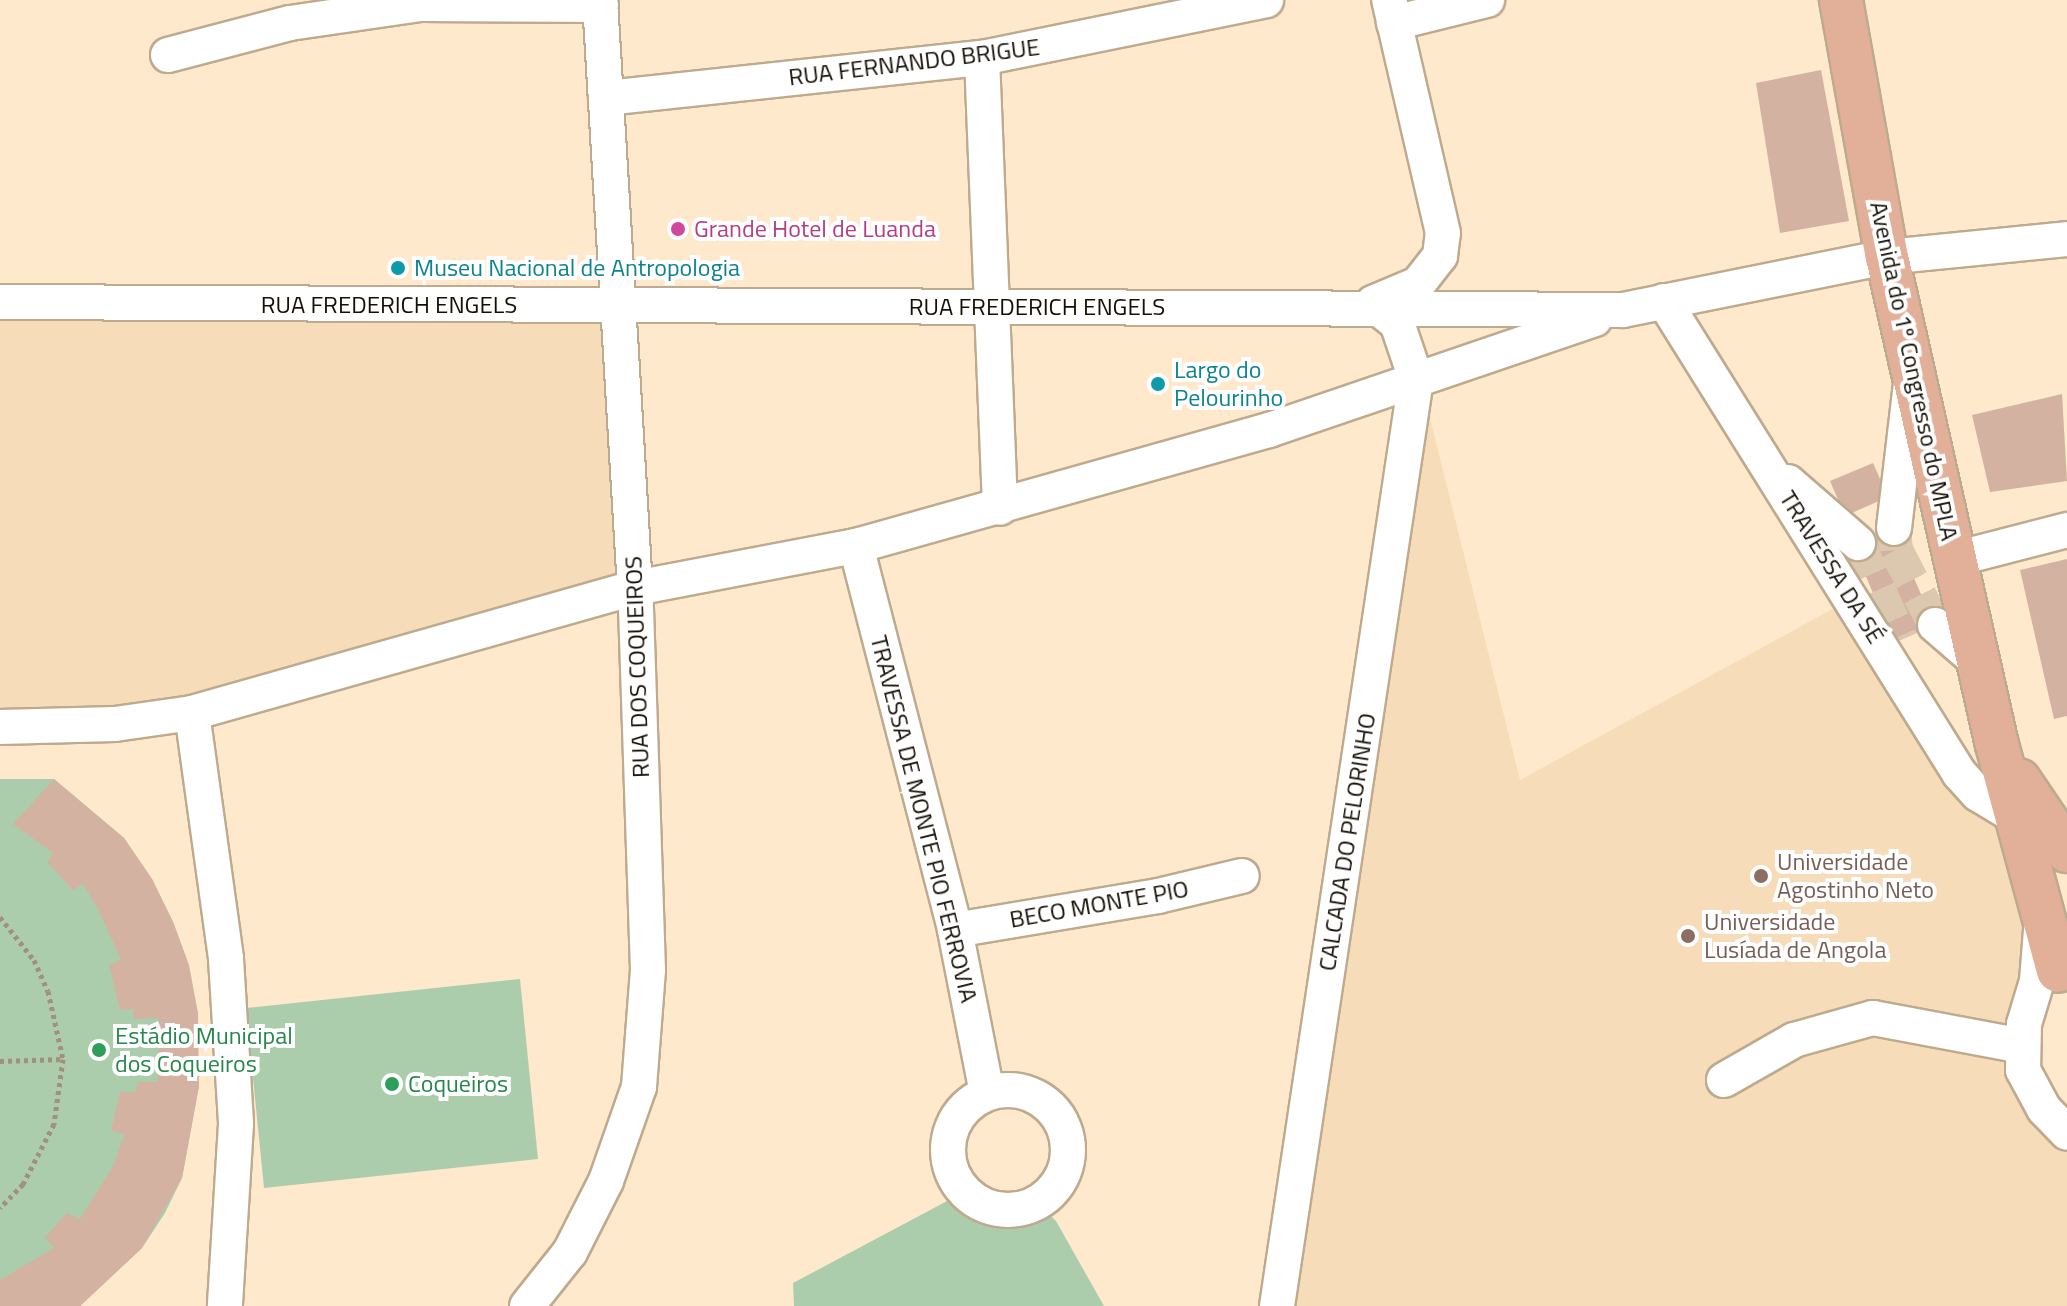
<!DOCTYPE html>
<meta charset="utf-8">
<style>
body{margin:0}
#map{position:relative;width:2067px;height:1306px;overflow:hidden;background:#ffe9cc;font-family:"Titillium Web",sans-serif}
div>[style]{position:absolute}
.built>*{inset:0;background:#f6dcb8}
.green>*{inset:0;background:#abcdac}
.building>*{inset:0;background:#d3b2a1}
.minor-tunnel>*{height:34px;margin-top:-17px;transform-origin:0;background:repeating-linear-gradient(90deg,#dcc8ae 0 34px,transparent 0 51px)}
.path>*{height:5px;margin-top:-2.5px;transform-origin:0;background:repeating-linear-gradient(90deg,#a1917c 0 4px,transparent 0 8px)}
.roads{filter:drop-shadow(2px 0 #beaa8e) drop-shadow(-2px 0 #beaa8e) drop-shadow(0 2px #beaa8e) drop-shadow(0 -2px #beaa8e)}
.minor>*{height:34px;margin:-17px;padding:0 17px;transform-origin:17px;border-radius:17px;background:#fff}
.minor>.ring{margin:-17px;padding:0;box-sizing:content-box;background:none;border:34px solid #fff;border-radius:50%}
.major>*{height:42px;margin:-21px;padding:0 21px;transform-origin:21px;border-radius:21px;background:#e2af99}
.dots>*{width:22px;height:22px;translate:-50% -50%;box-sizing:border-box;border:4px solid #fff;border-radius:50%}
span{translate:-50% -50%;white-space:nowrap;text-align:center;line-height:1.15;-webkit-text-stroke:8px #fff;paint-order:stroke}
.street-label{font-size:24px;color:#150e05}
.hotel-label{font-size:24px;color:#b23c85}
.left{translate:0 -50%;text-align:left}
.culture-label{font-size:24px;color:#0d838f}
.education-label{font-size:24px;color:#785e54}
.leisure-label{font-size:24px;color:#27864d}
</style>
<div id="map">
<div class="built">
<i style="clip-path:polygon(0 301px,617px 307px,635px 588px,191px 707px,0 727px)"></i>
<i style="clip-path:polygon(1425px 398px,1520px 780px,1851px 599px,1959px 773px,2016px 817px,2043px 914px,2022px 1046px,2067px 1132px,2067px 1306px,1277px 1306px)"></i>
</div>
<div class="green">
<i style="clip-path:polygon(0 779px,54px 779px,124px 838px,152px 879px,174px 924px,199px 1086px,182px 1178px,165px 1213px,142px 1248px,80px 1306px,0 1306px)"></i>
<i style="clip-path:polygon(520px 979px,538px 1159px,264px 1188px,246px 1008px)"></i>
<i style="clip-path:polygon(964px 1192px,999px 1210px,1038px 1203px,1056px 1221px,1104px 1306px,794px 1306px,793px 1283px)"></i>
</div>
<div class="building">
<i style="clip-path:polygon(1821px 70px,1849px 221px,1780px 233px,1756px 83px)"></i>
<i style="clip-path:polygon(2062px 394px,2067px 481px,1990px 492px,1972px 415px)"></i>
<i style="clip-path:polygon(1873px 463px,1888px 497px,1845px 516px,1830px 481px)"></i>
<i style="clip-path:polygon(1894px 531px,1934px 625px,1894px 643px,1854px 548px)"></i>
<i style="clip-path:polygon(2067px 559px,2067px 716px,2054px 719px,2020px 570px)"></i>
<i style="clip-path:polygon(54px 779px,124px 838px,152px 879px,174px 924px,189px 965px,198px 1013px,199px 1086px,182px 1178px,142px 1248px,80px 1306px,0 1306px,0 1280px,54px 1248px,45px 1237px,67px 1213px,80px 1219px,113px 1166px,124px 1135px,111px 1130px,120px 1092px,135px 1092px,138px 1082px,158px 1082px,159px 1018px,134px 1019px,133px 1009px,120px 1010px,109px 965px,121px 960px,98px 909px,83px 884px,73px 890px,47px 862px,53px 853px,13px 824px)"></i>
</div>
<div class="minor-tunnel">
<i style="left:1894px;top:528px;width:22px;rotate:85deg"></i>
<i style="left:1896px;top:550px;width:85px;rotate:62.5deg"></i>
<i style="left:1858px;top:543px;width:106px;rotate:66.1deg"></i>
</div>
<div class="path">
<i style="left:0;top:917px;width:55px;rotate:51.7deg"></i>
<i style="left:34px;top:960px;width:34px;rotate:66deg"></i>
<i style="left:48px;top:991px;width:70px;rotate:77.6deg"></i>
<i style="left:63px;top:1059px;width:66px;rotate:97.9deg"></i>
<i style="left:54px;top:1124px;width:68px;rotate:117.3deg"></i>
<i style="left:23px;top:1184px;width:33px;rotate:134deg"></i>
<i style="left:0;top:1061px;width:63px;rotate:-1.8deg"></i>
</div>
<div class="roads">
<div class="minor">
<i style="left:1394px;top:23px;width:96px;rotate:-13.9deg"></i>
<i style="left:168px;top:55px;width:126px;rotate:-14.7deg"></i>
<i style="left:290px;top:23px;width:132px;rotate:-8.3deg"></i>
<i style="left:421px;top:4px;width:180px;rotate:0.3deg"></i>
<i style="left:982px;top:58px;width:450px;rotate:87.7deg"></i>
<i style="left:606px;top:98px;width:378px;rotate:-6.1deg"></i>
<i style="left:982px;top:58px;width:290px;rotate:-11.5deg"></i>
<i style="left:1664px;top:301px;width:557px;rotate:57.99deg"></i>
<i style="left:1959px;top:773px;width:28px;rotate:48deg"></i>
<i style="left:1978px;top:794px;width:44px;rotate:31.2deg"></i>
<i style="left:0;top:302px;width:1623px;rotate:0.28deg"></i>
<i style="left:1623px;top:310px;width:269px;rotate:-11.4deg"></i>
<i style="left:1887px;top:257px;width:181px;rotate:-5.7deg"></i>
<i style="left:1373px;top:303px;width:49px;rotate:-22.9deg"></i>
<i style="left:1418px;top:284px;width:36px;rotate:-52deg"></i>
<i style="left:1440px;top:256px;width:23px;rotate:-83deg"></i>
<i style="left:1443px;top:233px;width:239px;rotate:-103deg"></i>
<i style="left:1788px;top:482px;width:93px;rotate:41.1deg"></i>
<i style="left:1894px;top:528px;width:145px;rotate:-83.3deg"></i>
<i style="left:856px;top:546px;width:397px;rotate:75.5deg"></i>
<i style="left:955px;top:930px;width:166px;rotate:78.9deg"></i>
<i style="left:1955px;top:559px;width:116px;rotate:-14.5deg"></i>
<i style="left:1935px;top:625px;width:58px;rotate:40.8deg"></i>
<i style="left:192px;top:713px;width:248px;rotate:82.1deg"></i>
<i style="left:226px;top:959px;width:165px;rotate:86.5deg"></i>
<i style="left:236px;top:1124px;width:182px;rotate:93.5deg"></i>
<i style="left:0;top:727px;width:115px;rotate:-1.5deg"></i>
<i style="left:115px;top:724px;width:78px;rotate:-8.1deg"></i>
<i style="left:192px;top:713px;width:460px;rotate:-15.8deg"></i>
<i style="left:635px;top:588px;width:225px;rotate:-10.8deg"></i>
<i style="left:856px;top:546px;width:429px;rotate:-15.7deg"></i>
<i style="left:1269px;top:430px;width:344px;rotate:-18.8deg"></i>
<i style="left:955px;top:930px;width:206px;rotate:-9.5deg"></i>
<i style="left:1158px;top:896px;width:86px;rotate:-13.4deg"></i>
<i style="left:2041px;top:930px;width:51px;rotate:94.5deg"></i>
<i style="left:2037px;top:981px;width:45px;rotate:106.8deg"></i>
<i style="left:2024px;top:1024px;width:46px;rotate:91.2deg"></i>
<i style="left:2023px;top:1070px;width:44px;rotate:61.7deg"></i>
<i style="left:2044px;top:1109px;width:33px;rotate:46deg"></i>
<i style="left:1724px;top:1080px;width:81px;rotate:-29.7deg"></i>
<i style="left:1794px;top:1040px;width:82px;rotate:-15.6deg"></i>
<i style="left:1873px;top:1018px;width:152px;rotate:10.6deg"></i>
<i class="ring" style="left:948px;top:1090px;width:86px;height:86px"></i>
<i style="left:527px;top:1306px;width:69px;rotate:-51.5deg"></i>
<i style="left:570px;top:1252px;width:80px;rotate:-63.1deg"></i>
<i style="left:606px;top:1181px;width:100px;rotate:-70.7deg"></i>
<i style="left:639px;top:1087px;width:117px;rotate:-85.6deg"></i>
<i style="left:648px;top:970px;width:382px;rotate:-91.9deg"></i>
<i style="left:635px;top:588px;width:589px;rotate:-93.41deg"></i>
<i style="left:1277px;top:1306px;width:937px;rotate:-81.47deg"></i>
<i style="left:1416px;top:379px;width:59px;rotate:-108.7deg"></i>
<i style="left:1397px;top:323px;width:23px;rotate:-142deg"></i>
</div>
<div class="major">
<i style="left:1841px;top:0;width:261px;rotate:79.9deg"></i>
<i style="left:1887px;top:257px;width:496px;rotate:77.3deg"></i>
<i style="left:1996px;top:741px;width:238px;rotate:74.9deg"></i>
<i style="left:2019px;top:780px;width:86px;rotate:55.9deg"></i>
</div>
</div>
<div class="dots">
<i style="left:678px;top:229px;background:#d1479c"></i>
<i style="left:398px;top:268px;background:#0f9aa8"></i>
<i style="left:1158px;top:384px;background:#0f9aa8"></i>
<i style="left:1761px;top:876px;background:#8d6e63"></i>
<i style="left:1688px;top:936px;background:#8d6e63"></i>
<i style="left:99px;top:1050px;background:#2e9e5b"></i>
<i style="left:392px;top:1084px;background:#2e9e5b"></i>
</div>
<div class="street-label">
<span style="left:914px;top:62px;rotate:-7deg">RUA FERNANDO BRIGUE</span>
<span style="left:389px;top:305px">RUA FREDERICH ENGELS</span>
<span style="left:1037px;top:307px">RUA FREDERICH ENGELS</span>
<span style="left:1914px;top:371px;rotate:78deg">Avenida do 1º Congresso do MPLA</span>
<span style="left:1832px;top:567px;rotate:58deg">TRAVESSA DA SÉ</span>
<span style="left:637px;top:667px;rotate:-92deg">RUA DOS COQUEIROS</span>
<span style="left:924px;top:819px;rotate:76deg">TRAVESSA DE MONTE PIO FERROVIA</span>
<span style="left:1347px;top:842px;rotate:-81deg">CALCADA DO PELORINHO</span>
<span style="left:1099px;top:904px;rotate:-10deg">BECO MONTE PIO</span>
</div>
<div class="hotel-label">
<span class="left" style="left:694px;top:229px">Grande Hotel de Luanda</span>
</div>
<div class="culture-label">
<span class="left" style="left:414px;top:268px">Museu Nacional de Antropologia</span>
<span class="left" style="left:1174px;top:384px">Largo do<br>Pelourinho</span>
</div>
<div class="education-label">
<span class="left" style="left:1777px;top:876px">Universidade<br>Agostinho Neto</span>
<span class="left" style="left:1704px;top:936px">Universidade<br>Lusíada de Angola</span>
</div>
<div class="leisure-label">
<span class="left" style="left:115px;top:1050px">Estádio Municipal<br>dos Coqueiros</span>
<span class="left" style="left:408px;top:1084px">Coqueiros</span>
</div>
</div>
